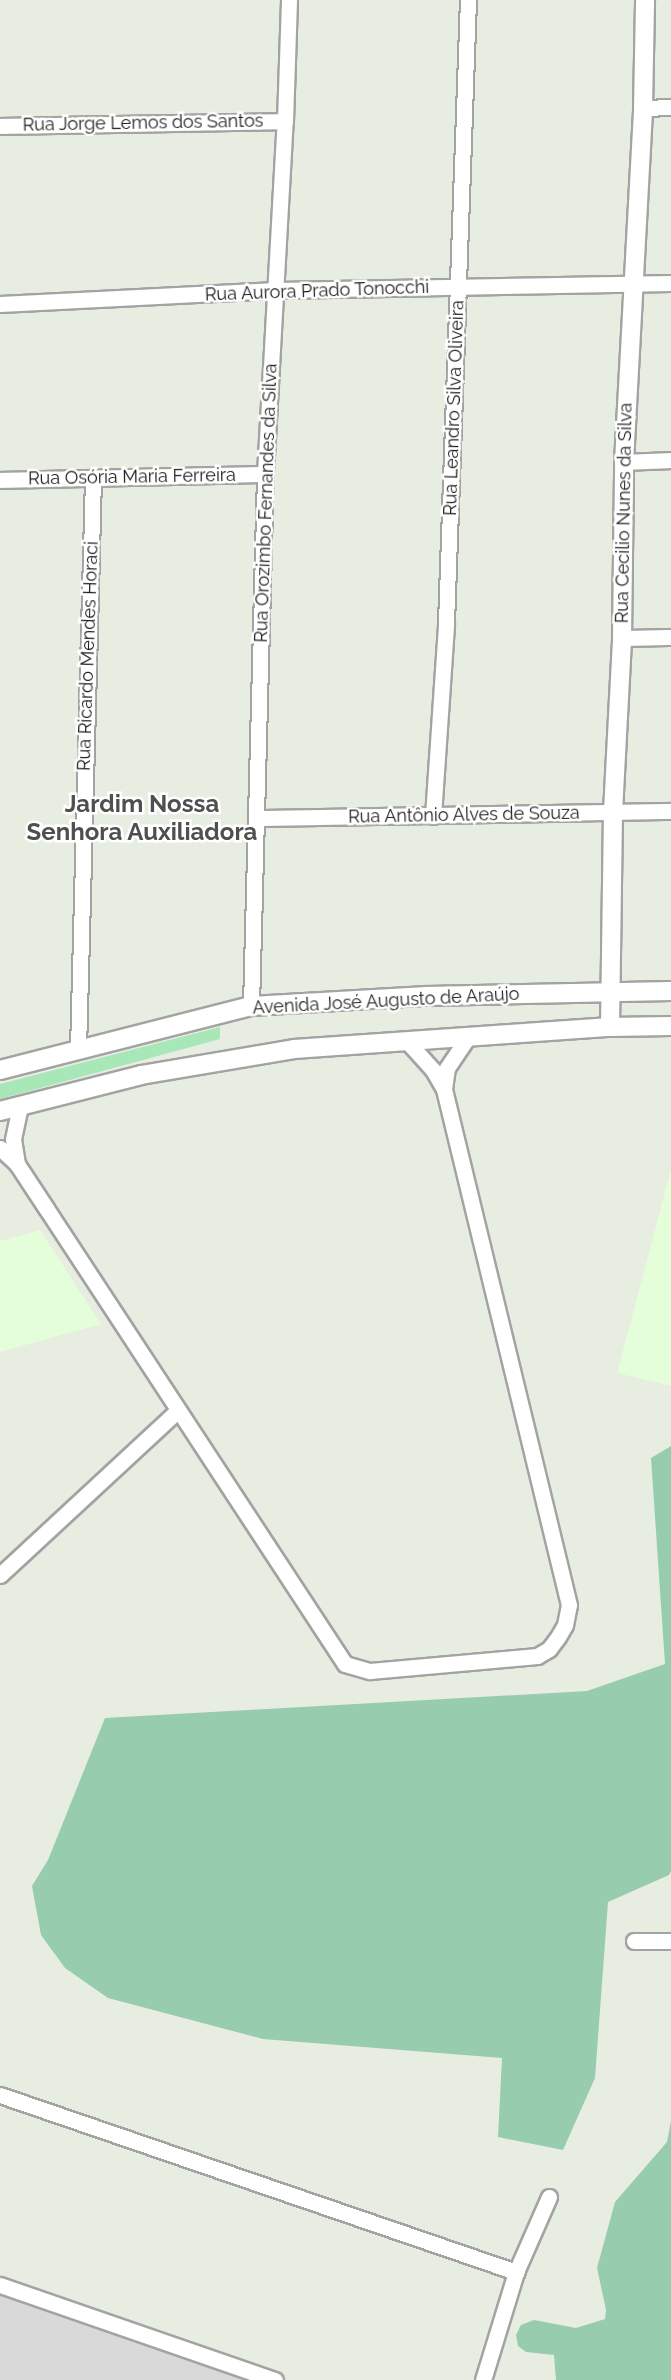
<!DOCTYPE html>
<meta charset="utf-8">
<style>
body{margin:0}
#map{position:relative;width:671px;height:2380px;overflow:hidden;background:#e8ede1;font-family:Raleway,sans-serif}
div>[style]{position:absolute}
.residential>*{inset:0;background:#dad9d9}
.education>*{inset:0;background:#e3fed9}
.grass>*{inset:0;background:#a8e7b7}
.forest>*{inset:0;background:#97ccae}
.roads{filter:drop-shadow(2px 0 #a3a3a3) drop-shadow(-2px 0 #a3a3a3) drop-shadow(0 2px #a3a3a3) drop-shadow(0 -2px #a3a3a3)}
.minor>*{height:15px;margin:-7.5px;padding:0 7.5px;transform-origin:7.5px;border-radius:7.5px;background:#fff}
.tertiary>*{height:18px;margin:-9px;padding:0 9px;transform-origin:9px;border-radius:9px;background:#fff}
span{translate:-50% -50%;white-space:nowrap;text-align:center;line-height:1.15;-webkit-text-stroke:5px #fff;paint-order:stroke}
.street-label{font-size:18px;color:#1c1c1c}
.district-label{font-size:24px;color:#4f4f4f;font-weight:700}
</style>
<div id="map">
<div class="residential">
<i style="clip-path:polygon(0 2294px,250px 2380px,0 2380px)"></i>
</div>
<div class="education">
<i style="clip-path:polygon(671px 1170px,671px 1386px,617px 1373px)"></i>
<i style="clip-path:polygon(40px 1230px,101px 1324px,0 1352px,0 1241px)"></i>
</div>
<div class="grass">
<i style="clip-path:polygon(220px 1027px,220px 1039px,0 1099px,0 1084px)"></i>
</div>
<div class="forest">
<i style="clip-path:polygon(671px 1446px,671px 1871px,669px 1875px,608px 1902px,595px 2078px,563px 2150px,498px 2137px,502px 2058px,263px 2039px,108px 1998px,65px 1968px,41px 1935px,32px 1886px,48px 1860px,105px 1718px,587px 1691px,665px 1664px,651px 1458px)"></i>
<i style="clip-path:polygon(671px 2121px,671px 2380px,556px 2380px,554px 2355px,526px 2352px,518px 2346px,516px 2335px,521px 2325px,534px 2320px,576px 2328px,605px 2319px,606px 2310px,597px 2268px,615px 2202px,667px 2142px)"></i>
</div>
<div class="roads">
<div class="minor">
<i style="left:643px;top:108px;width:28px;rotate:-2deg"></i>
<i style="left:0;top:126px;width:285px;rotate:-1deg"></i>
<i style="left:0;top:304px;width:276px;rotate:-2.9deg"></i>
<i style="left:276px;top:290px;width:395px;rotate:-1deg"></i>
<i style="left:624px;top:462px;width:47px;rotate:-2.4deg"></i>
<i style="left:0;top:480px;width:265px;rotate:-1.3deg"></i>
<i style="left:622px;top:638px;width:49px;rotate:-1.2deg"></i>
<i style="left:433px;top:816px;width:193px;rotate:-86.1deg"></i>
<i style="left:446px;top:623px;width:623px;rotate:-87.98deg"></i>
<i style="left:256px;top:818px;width:415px;rotate:-1deg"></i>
<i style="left:251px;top:1006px;width:532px;rotate:-88.49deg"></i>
<i style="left:265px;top:474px;width:354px;rotate:-86.8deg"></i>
<i style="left:285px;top:121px;width:121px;rotate:-88.1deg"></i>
<i style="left:78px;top:1050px;width:571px;rotate:-88.5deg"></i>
<i style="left:444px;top:1089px;width:21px;rotate:-82deg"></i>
<i style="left:447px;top:1068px;width:37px;rotate:-56deg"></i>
<i style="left:0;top:1148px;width:23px;rotate:43deg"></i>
<i style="left:17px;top:1164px;width:53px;rotate:56.6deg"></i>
<i style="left:46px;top:1208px;width:545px;rotate:56.75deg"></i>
<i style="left:345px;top:1664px;width:26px;rotate:16deg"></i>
<i style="left:370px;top:1671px;width:168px;rotate:-5.1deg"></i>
<i style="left:537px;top:1656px;width:14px;rotate:-30deg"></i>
<i style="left:549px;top:1649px;width:15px;rotate:-53deg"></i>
<i style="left:558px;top:1637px;width:14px;rotate:-60deg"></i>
<i style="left:565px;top:1625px;width:20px;rotate:-79deg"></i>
<i style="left:569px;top:1605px;width:531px;rotate:-103.62deg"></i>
<i style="left:444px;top:1089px;width:22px;rotate:-120deg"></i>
<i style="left:433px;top:1070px;width:38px;rotate:-132deg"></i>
<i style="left:17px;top:1164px;width:25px;rotate:-99deg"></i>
<i style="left:13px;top:1139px;width:35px;rotate:-78deg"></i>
<i style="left:0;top:1575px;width:241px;rotate:-42.8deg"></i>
<i style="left:634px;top:1941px;width:37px"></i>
<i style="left:0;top:2095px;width:546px;rotate:18.93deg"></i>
<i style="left:0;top:2285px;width:291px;rotate:19.1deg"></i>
<i style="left:483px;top:2380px;width:113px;rotate:-73deg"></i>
<i style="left:516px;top:2272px;width:82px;rotate:-66.3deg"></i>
</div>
<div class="tertiary">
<i style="left:610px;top:1027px;width:215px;rotate:-89.2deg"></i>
<i style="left:613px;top:812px;width:174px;rotate:-87deg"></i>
<i style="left:622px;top:638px;width:176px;rotate:-89.3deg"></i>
<i style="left:624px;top:462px;width:355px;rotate:-86.9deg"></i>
<i style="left:643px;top:108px;width:108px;rotate:-88.9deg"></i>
<i style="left:0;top:1070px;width:259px;rotate:-14.3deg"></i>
<i style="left:251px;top:1006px;width:176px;rotate:-3.3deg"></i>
<i style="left:427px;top:996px;width:244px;rotate:-1.2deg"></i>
<i style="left:0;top:1111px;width:146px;rotate:-14.3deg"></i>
<i style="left:141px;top:1075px;width:155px;rotate:-9.6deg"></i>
<i style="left:294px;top:1049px;width:317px;rotate:-4deg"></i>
<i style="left:610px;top:1027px;width:61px;rotate:-0.9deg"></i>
</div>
</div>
<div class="street-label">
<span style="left:143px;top:123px;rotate:-1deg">Rua Jorge Lemos dos Santos</span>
<span style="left:317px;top:291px;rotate:-2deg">Rua Aurora Prado Tonocchi</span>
<span style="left:454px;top:408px;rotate:-88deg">Rua Leandro Silva Oliveira</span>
<span style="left:132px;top:477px;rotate:-1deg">Rua Osória Maria Ferreira</span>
<span style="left:266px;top:503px;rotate:-88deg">Rua Orozimbo Fernandes da Silva</span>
<span style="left:624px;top:513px;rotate:-89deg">Rua Cecilio Nunes da Silva</span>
<span style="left:88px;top:656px;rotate:-88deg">Rua Ricardo Mendes Horaci</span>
<span style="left:464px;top:815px;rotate:-1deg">Rua Antônio Alves de Souza</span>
<span style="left:386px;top:1001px;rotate:-3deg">Avenida José Augusto de Araújo</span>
</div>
<div class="district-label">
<span style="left:142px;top:818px">Jardim Nossa<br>Senhora Auxiliadora</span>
</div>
</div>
